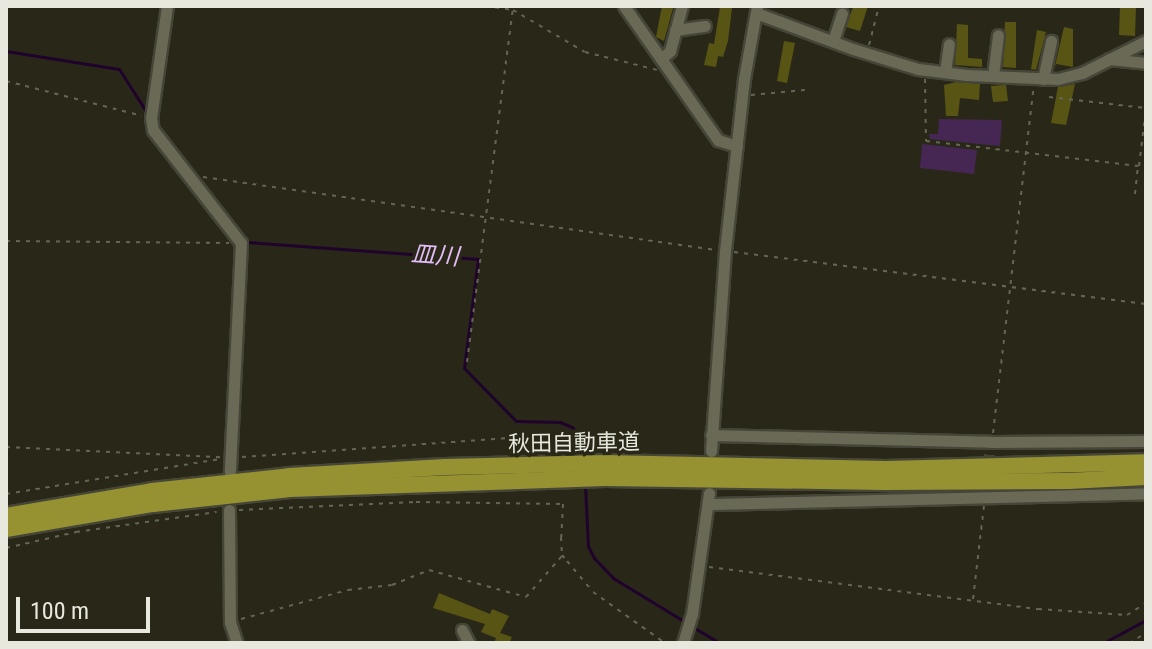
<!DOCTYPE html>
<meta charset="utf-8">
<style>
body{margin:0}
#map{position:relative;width:1152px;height:649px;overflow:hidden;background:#292818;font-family:"Roboto Condensed","Noto Sans JP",sans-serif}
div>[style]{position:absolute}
.green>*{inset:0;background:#462753}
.stream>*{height:3px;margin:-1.5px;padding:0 1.5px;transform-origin:1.5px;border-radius:1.5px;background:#20032c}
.building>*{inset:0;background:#585413}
.minor-tunnel>*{height:11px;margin-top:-5.5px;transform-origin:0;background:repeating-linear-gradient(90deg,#464536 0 11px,transparent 0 16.5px)}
.path>*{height:2px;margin-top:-1px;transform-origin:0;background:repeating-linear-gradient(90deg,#656557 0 4px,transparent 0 10px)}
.roads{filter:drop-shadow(2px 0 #454538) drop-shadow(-2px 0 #454538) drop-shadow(0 2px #454538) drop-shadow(0 -2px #454538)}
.minor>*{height:11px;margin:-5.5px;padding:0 5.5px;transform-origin:5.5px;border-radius:5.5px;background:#696956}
.highway>*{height:16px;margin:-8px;padding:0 8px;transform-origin:8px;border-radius:8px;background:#969131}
span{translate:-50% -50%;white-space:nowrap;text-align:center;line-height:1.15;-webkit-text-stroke:7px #292818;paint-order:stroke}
.street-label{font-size:22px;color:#e8e8de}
.water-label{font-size:24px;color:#e4bcf7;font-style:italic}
.frame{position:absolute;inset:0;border:8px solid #e8e8de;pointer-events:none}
.scale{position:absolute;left:16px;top:597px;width:134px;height:36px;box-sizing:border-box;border:4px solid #e8e8de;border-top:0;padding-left:10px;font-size:24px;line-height:28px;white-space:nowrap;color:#e8e8de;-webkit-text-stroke:6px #292818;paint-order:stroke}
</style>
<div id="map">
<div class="green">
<i style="clip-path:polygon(939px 119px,1002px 120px,1000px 146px,930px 139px,929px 134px,938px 134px)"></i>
<i style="clip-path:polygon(922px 144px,977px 150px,974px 174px,920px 168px)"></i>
</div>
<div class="stream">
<i style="left:6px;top:51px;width:114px;rotate:9.1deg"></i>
<i style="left:119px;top:69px;width:50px;rotate:57.3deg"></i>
<i style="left:244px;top:239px;width:4px;rotate:45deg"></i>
<i style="left:247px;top:242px;width:232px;rotate:4.2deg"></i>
<i style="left:478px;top:259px;width:110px;rotate:97.3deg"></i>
<i style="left:464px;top:368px;width:74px;rotate:45.5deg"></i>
<i style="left:516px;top:421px;width:44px;rotate:1.3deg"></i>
<i style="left:560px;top:422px;width:13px;rotate:23deg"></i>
<i style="left:572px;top:427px;width:13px;rotate:51deg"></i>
<i style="left:580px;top:437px;width:17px;rotate:80deg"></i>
<i style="left:585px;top:485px;width:61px;rotate:87.2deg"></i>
<i style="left:588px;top:546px;width:13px;rotate:63deg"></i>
<i style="left:594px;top:558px;width:28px;rotate:46deg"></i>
<i style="left:613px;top:578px;width:87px;rotate:31.3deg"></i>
<i style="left:693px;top:627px;width:31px;rotate:31deg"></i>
<i style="left:1103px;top:643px;width:49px;rotate:-28.1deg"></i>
</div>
<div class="building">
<i style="clip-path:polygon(662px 6px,673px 8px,664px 41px,656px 37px)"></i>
<i style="clip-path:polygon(868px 6px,860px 31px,846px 27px,853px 7px)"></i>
<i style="clip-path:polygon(1120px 6px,1136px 6px,1135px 36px,1119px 35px)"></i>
<i style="clip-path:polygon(720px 7px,732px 8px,728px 41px,723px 57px,718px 56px,716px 67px,704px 65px,709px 43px,714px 44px)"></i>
<i style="clip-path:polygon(1005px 22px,1016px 22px,1016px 68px,1003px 67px)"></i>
<i style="clip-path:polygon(957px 24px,968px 25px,968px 58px,982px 59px,982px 67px,955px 65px)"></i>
<i style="clip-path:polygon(1064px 27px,1073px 29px,1073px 67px,1056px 64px,1054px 70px)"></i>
<i style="clip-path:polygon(1037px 30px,1046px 32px,1036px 70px,1031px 69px)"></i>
<i style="clip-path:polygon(784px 41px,795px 43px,787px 83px,777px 81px)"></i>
<i style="clip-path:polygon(956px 82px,980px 84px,979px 100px,960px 98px,958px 116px,946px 116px,944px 85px)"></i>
<i style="clip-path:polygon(1075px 84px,1066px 125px,1051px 123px,1058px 87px)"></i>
<i style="clip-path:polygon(1006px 85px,1008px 101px,993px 102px,991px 86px)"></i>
<i style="clip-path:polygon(439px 593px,490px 614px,492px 609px,509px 616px,500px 633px,512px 637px,509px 643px,494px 643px,496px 638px,481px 632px,485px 624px,433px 608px)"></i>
</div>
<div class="minor-tunnel">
<i style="left:985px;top:498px;width:56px;rotate:-83.9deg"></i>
</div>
<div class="path">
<i style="left:485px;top:6px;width:28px;rotate:8deg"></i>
<i style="left:513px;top:10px;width:83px;rotate:30.3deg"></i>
<i style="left:585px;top:52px;width:74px;rotate:14deg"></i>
<i style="left:869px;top:45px;width:40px;rotate:-75.6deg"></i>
<i style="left:925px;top:79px;width:62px;rotate:89.1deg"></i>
<i style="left:926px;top:141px;width:214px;rotate:6.7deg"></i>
<i style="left:1139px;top:166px;width:58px;rotate:-83.1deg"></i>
<i style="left:6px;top:81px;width:140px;rotate:14.4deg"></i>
<i style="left:751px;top:95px;width:54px;rotate:-5.3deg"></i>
<i style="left:1049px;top:97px;width:97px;rotate:6.5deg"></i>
<i style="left:203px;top:177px;width:518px;rotate:8.1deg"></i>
<i style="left:1135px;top:194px;width:27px;rotate:-84deg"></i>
<i style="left:6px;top:241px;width:223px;rotate:0.5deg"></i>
<i style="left:734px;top:252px;width:415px;rotate:7.2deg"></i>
<i style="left:467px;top:362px;width:355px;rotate:-82.6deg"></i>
<i style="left:993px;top:433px;width:349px;rotate:-83.3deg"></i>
<i style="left:6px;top:447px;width:215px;rotate:2.7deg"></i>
<i style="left:242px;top:457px;width:267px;rotate:-4.1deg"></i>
<i style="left:6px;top:494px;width:217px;rotate:-9.3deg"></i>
<i style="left:239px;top:510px;width:177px;rotate:-2.6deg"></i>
<i style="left:416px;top:502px;width:147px;rotate:0.8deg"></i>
<i style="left:563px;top:504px;width:33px;rotate:93deg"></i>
<i style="left:561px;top:537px;width:18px;rotate:87deg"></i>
<i style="left:562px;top:555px;width:8px;rotate:50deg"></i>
<i style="left:567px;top:561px;width:40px;rotate:50deg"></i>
<i style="left:593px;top:592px;width:88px;rotate:35.3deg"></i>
<i style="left:6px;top:548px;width:72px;rotate:-12.9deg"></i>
<i style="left:76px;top:532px;width:142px;rotate:-8.1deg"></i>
<i style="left:709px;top:567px;width:332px;rotate:7.3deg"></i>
<i style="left:1038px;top:609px;width:89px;rotate:3.9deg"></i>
<i style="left:1127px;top:615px;width:22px;rotate:-32deg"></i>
<i style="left:973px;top:599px;width:94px;rotate:-83.3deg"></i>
<i style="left:241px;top:619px;width:111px;rotate:-15.2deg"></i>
<i style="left:348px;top:590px;width:44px;rotate:-6.5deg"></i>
<i style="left:392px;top:585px;width:40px;rotate:-22deg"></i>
<i style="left:429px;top:570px;width:101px;rotate:15.6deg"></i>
<i style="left:526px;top:597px;width:55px;rotate:-48.7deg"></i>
<i style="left:1129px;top:643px;width:20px;rotate:-30deg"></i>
</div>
<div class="roads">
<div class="minor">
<i style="left:167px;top:6px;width:113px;rotate:98.1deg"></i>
<i style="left:151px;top:118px;width:12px;rotate:81deg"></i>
<i style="left:153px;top:130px;width:143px;rotate:52.1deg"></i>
<i style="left:241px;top:243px;width:229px;rotate:92.8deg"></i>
<i style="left:624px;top:6px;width:164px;rotate:55deg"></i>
<i style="left:718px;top:140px;width:20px;rotate:18deg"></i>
<i style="left:756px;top:13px;width:103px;rotate:20.4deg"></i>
<i style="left:853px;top:49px;width:68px;rotate:17.1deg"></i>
<i style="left:918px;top:69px;width:49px;rotate:7deg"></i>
<i style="left:967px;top:75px;width:91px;rotate:2.5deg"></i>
<i style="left:1058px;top:79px;width:25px;rotate:-14deg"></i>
<i style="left:1082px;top:73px;width:72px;rotate:-26.6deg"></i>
<i style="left:675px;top:30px;width:30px;rotate:-8deg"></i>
<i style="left:833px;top:41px;width:29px;rotate:-72deg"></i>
<i style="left:661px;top:59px;width:12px;rotate:-42deg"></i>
<i style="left:670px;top:51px;width:47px;rotate:-75.1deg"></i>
<i style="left:1109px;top:59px;width:37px;rotate:6deg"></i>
<i style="left:945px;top:72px;width:28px;rotate:-82deg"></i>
<i style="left:993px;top:76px;width:41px;rotate:-83deg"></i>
<i style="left:1043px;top:79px;width:39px;rotate:-78deg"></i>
<i style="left:711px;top:435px;width:280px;rotate:1.4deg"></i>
<i style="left:991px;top:442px;width:155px;rotate:-0.4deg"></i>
<i style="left:711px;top:451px;width:200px;rotate:-86deg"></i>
<i style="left:725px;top:251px;width:173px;rotate:-83.7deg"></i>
<i style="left:744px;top:79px;width:74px;rotate:-79.9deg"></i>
<i style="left:709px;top:504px;width:437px;rotate:-1.4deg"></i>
<i style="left:229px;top:510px;width:112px;rotate:89.5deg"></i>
<i style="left:230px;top:622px;width:22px;rotate:72deg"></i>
<i style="left:462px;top:630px;width:15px;rotate:62deg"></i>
<i style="left:683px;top:643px;width:30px;rotate:-73deg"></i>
<i style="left:692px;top:614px;width:122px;rotate:-82deg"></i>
</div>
<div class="highway">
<i style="left:6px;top:516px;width:148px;rotate:-9.7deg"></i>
<i style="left:152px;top:491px;width:138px;rotate:-6.2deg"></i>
<i style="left:289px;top:476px;width:156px;rotate:-3.3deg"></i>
<i style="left:445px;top:467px;width:160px;rotate:-1.4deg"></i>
<i style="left:605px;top:463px;width:281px;rotate:1.2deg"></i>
<i style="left:886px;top:469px;width:260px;rotate:-1.5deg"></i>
<i style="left:6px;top:529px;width:149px;rotate:-9.7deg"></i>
<i style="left:153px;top:504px;width:138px;rotate:-6.2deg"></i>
<i style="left:290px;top:489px;width:315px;rotate:-2deg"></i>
<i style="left:605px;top:478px;width:278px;rotate:0.8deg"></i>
<i style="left:883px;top:482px;width:186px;rotate:-0.3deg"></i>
<i style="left:1069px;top:481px;width:77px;rotate:-3deg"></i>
</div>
</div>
<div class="street-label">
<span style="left:574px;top:443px;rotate:-1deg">秋田自動車道</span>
</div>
<div class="water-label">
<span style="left:435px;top:256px;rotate:4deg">皿川</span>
</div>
<div class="frame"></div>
<div class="scale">100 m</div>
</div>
